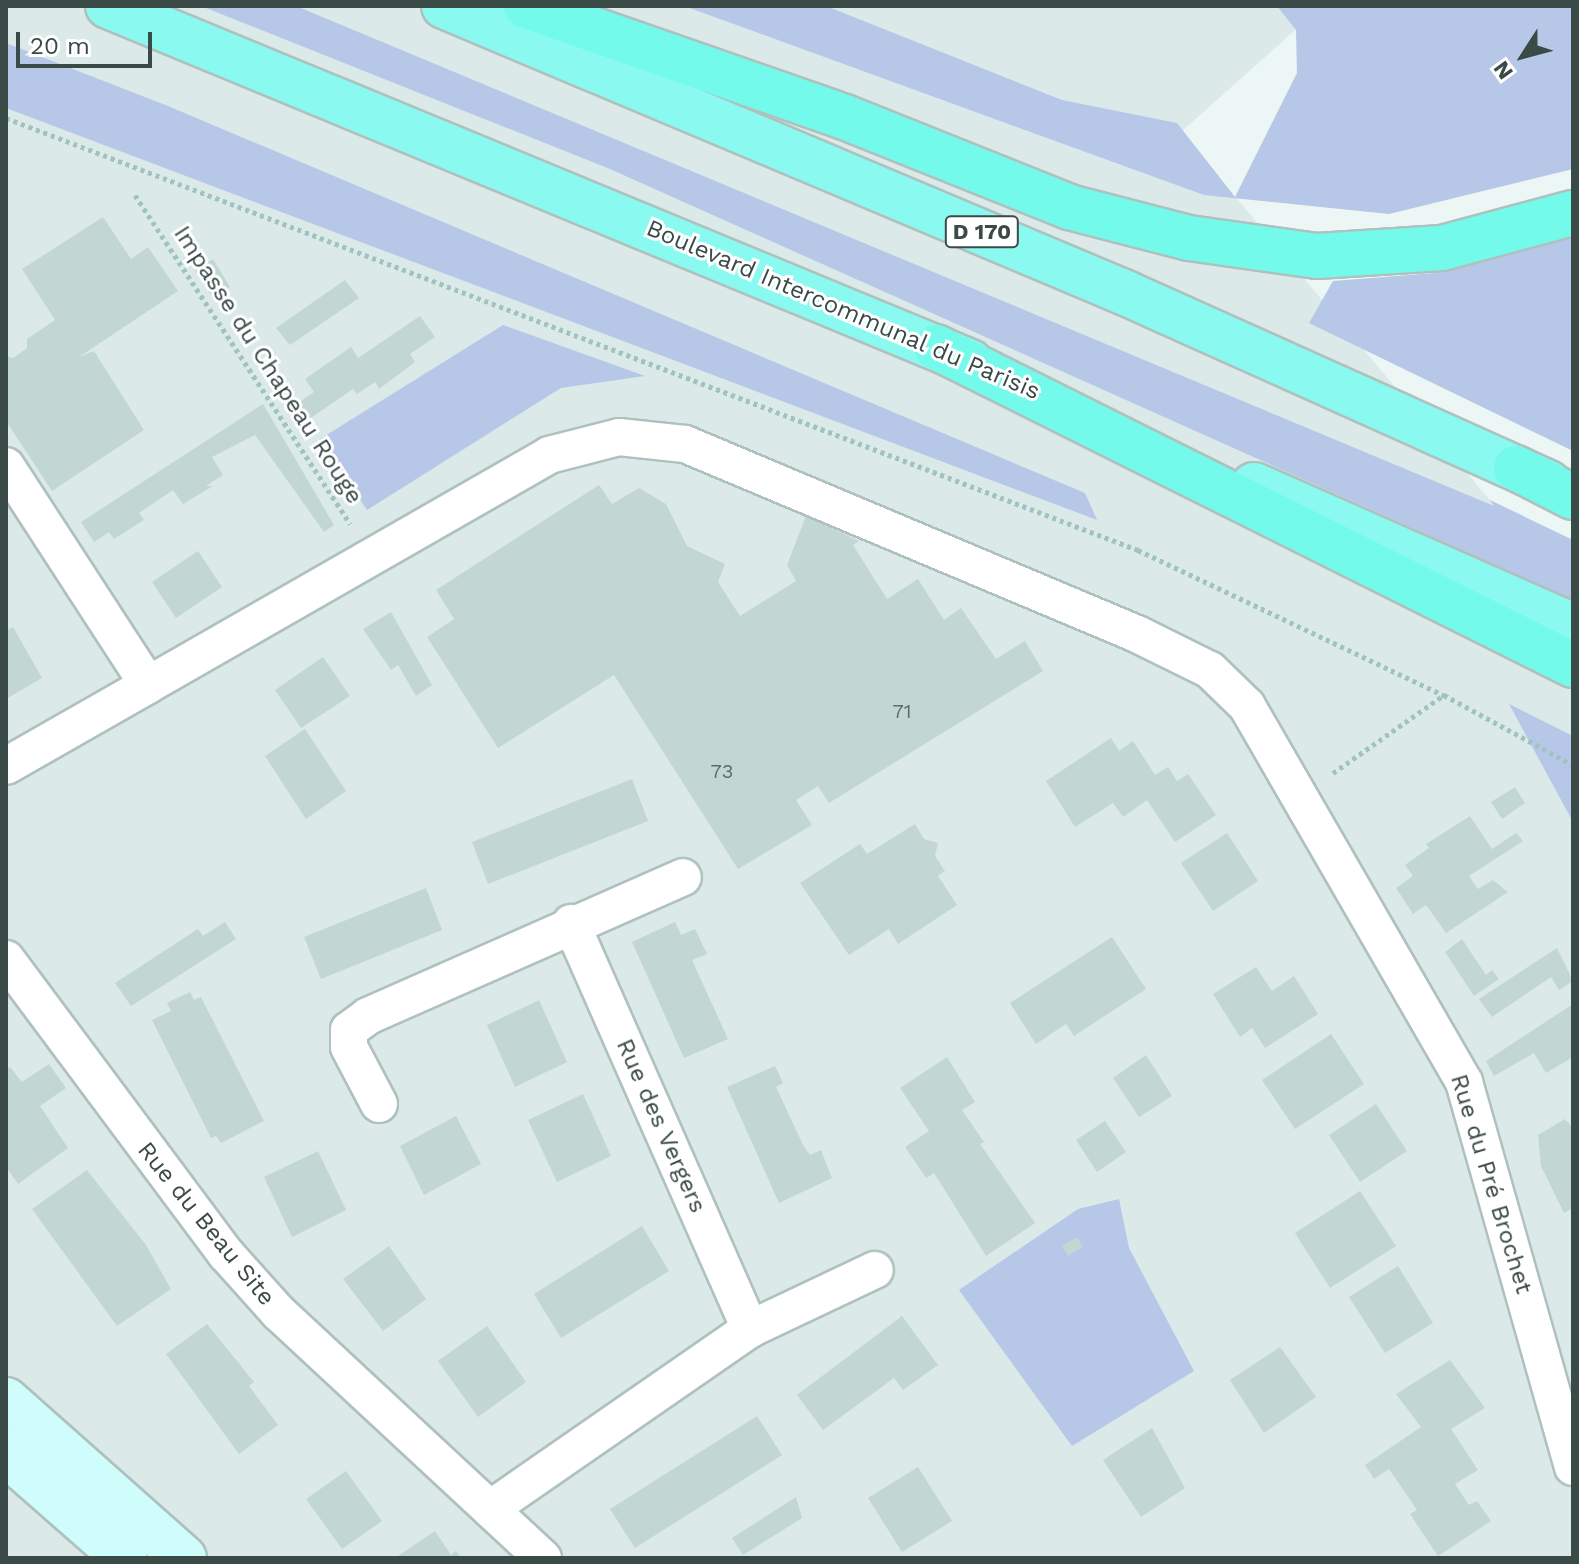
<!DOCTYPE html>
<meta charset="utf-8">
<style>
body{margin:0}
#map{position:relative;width:1579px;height:1564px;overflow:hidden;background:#ecf6f5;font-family:"Work Sans",sans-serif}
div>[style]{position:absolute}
.residential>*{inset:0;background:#dbe9e8}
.green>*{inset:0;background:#b7c7e8}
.building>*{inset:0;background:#c2d7d3}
.path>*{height:5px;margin-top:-2.5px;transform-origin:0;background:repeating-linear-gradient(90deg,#a0c3be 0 4px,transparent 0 8px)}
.roads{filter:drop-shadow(2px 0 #afc1bf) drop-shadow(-2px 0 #afc1bf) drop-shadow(0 2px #afc1bf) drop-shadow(0 -2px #afc1bf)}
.minor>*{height:36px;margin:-18px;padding:0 18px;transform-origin:18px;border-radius:18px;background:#fff}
.secondary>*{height:44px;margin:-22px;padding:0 22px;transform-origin:22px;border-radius:22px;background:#cffdfc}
.trunk>*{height:44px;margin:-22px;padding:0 22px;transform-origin:22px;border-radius:22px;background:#8afaf0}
.motorway>*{height:44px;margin:-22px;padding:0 22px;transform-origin:22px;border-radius:22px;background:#73faeb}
span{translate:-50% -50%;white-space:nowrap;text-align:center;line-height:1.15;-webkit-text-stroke:6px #fff;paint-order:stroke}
.number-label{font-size:20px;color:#5c6d6a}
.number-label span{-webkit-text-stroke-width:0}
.shield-label span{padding:2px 6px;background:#fff;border:2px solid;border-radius:6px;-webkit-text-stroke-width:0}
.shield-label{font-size:22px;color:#3a4a47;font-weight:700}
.street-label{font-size:24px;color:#3a4a47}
.frame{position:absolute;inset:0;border:8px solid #3a4a47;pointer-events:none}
.north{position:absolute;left:1483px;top:16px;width:80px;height:80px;-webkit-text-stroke:6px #fff;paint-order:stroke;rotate:234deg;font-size:22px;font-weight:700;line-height:32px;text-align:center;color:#3a4a47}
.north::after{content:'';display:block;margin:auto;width:28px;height:36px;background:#3a4a47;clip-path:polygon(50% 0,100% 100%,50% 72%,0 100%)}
.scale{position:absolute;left:16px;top:32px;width:136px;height:36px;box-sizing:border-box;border:4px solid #3a4a47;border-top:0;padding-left:10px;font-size:24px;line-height:28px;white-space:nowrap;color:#3a4a47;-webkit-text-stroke:6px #fff;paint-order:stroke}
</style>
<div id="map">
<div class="residential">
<i style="clip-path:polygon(6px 6px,1322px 6px,1181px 132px,1573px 599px,1573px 1558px,6px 1558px)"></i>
</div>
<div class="green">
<i style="clip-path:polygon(201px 6px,296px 6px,1494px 506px,1490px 500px,1573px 540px,1573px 600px,610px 169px)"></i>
<i style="clip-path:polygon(684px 6px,826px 6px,1062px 100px,1177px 123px,1235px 197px,1297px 73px,1296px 30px,1277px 6px,1573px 6px,1573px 169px,1389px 214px,1204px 195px)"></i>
<i style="clip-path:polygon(6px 43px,168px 106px,1085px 493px,1097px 520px,6px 108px)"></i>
<i style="clip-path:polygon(1573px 230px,1573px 451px,1309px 323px,1333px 281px,1435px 273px)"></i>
<i style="clip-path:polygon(503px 325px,645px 376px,561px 388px,367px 510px,320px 439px)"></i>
<i style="clip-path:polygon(1509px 704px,1573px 736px,1573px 822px)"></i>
<i style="clip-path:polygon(1119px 1199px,1129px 1248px,1194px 1371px,1072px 1446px,959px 1290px,1078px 1209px)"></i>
</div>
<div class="building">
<i style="clip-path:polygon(103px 217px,131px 259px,148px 247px,178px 291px,79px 357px,94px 351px,144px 430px,52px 491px,6px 421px,6px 356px,13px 358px,27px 348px,27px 339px,55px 320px,22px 269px)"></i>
<i style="clip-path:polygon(213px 259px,230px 287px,213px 298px,195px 271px)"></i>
<i style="clip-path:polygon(345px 280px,359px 298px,290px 345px,276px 328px)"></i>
<i style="clip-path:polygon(420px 316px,435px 337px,410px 354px,415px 362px,379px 389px,375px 382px,357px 394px,353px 389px,302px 424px,291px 408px,314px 392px,305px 379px,351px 347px,358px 358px)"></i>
<i style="clip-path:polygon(263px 404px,334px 525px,324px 532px,255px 435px,212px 457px,223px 475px,206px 486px,213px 486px,183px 504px,173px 490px,139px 513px,144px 520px,114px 539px,109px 532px,94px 542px,81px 522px)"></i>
<i style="clip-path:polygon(599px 485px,612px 504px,639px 488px,666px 504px,687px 546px,725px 564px,718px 582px,740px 616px,796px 581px,787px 565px,806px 516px,859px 541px,853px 545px,887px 599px,918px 579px,944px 620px,961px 608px,996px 659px,1025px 641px,1043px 671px,829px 803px,818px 786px,796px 800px,812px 825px,738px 869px,614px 675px,498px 748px,427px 637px,454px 619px,436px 590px)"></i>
<i style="clip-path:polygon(198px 551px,222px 587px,176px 618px,152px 582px)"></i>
<i style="clip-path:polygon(391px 612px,432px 685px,416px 696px,398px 665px,391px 670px,363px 629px)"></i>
<i style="clip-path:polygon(13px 627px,42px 678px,6px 699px,6px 631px)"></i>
<i style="clip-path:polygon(323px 657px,350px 696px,301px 728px,275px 690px)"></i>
<i style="clip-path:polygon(305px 729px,346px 791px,306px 819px,265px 756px)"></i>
<i style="clip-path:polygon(1111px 738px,1119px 751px,1133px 741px,1155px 775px,1168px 767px,1177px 781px,1188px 774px,1216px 815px,1175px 842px,1147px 800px,1123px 817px,1113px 803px,1075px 827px,1046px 781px)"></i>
<i style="clip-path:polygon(632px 779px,648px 821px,488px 884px,472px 842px)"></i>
<i style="clip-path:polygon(1515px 787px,1525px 803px,1502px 819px,1491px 802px)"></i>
<i style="clip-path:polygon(1470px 816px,1492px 849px,1516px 833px,1523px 841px,1469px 876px,1478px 889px,1493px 880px,1508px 892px,1446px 933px,1426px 905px,1413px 914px,1396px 888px,1413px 876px,1405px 865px,1429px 848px,1426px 844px)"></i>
<i style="clip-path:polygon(915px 824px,924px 839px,938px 843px,935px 856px,945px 871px,938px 876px,957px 905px,898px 944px,889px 929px,849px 955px,800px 883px,860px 844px,867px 854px)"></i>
<i style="clip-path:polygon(1227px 833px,1258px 881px,1213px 911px,1181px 863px)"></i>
<i style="clip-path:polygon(426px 888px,442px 930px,321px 979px,304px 937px)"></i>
<i style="clip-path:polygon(225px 922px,236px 939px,131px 1006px,115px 983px,198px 929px,203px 936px)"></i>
<i style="clip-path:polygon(675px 922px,681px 935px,695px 929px,707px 954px,692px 960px,728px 1039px,684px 1058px,632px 942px)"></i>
<i style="clip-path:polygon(1112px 937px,1146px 989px,1074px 1036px,1066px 1024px,1036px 1044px,1010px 1003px)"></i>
<i style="clip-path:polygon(1462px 939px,1486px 975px,1492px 970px,1499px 979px,1474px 996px,1445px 952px)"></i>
<i style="clip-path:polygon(1557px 948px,1573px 981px,1559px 990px,1551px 977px,1492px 1017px,1479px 999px)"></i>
<i style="clip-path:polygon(1256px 967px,1272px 991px,1294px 976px,1318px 1014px,1265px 1048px,1252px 1028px,1240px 1037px,1213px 994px)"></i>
<i style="clip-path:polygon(190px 992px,194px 1000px,201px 997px,264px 1121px,221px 1143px,216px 1136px,211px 1138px,152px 1020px,171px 1011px,167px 1003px)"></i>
<i style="clip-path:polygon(539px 1000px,567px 1062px,515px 1087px,487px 1025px)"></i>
<i style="clip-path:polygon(1573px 1004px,1573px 1057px,1546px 1073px,1534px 1053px,1494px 1076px,1486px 1061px)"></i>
<i style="clip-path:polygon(1331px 1034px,1364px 1084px,1295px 1129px,1262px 1080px)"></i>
<i style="clip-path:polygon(1146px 1055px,1172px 1096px,1139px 1117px,1113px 1078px)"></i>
<i style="clip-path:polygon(947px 1057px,975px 1102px,962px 1110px,984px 1142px,980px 1144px,1035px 1223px,986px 1256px,934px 1173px,926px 1178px,905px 1147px,929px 1131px,900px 1088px)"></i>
<i style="clip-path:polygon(49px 1064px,66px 1088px,40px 1106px,68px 1148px,18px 1184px,6px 1167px,6px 1070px,10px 1067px,22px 1082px)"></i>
<i style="clip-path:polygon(775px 1066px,783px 1083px,776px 1087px,803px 1145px,810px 1155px,821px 1150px,832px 1178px,779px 1203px,727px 1087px)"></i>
<i style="clip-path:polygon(583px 1094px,611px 1156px,557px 1182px,528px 1120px)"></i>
<i style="clip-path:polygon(1376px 1104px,1407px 1151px,1360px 1182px,1329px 1135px)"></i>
<i style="clip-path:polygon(456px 1116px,481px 1164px,424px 1195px,400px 1146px)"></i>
<i style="clip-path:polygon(1565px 1119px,1573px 1128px,1573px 1208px,1564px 1213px,1541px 1166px,1538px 1135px)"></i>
<i style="clip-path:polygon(1105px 1121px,1126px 1152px,1097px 1172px,1076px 1140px)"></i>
<i style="clip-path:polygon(318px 1151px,346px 1210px,292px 1237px,264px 1177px)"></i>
<i style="clip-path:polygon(87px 1170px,146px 1245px,171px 1289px,117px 1326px,32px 1209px)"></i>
<i style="clip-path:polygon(1360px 1191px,1396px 1246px,1330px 1288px,1295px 1233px)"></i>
<i style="clip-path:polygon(642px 1226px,669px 1271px,561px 1338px,534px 1294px)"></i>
<i style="clip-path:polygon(1077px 1237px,1083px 1247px,1068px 1256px,1062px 1246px)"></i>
<i style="clip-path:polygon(389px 1246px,426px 1299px,383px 1331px,343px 1279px)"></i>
<i style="clip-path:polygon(1398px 1266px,1433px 1323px,1385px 1353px,1349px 1297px)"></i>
<i style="clip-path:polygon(902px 1316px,938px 1365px,903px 1390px,894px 1378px,823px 1430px,797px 1395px)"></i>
<i style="clip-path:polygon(207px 1324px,254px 1382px,249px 1386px,278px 1425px,239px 1454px,166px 1354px)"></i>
<i style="clip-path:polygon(487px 1326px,526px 1382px,478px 1417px,438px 1361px)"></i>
<i style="clip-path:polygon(1280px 1347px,1316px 1397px,1264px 1433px,1230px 1380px)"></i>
<i style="clip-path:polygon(1450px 1360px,1485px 1408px,1451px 1429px,1478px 1470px,1455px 1484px,1469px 1505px,1477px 1501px,1491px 1521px,1438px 1556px,1410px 1514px,1417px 1510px,1389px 1469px,1374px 1479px,1365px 1465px,1421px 1427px,1396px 1394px)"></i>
<i style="clip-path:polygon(757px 1416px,782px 1455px,635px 1548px,610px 1509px)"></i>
<i style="clip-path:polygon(1152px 1428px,1185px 1488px,1141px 1517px,1103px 1460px)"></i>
<i style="clip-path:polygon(918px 1467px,952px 1521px,902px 1552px,868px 1498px)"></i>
<i style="clip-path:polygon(346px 1471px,382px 1521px,342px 1549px,306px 1499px)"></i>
<i style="clip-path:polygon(796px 1497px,802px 1518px,743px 1555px,732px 1538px)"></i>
<i style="clip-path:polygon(435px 1531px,451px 1555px,456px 1551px,461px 1558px,395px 1558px)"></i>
</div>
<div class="path">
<i style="left:6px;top:118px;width:1212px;rotate:20.89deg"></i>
<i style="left:1138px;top:550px;width:339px;rotate:25.4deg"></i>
<i style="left:135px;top:195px;width:393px;rotate:56.8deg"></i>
<i style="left:1333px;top:773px;width:136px;rotate:-35.1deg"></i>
<i style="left:1444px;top:695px;width:147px;rotate:28.5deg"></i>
</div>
<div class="roads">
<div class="minor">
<i style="left:6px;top:466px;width:261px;rotate:57deg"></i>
<i style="left:148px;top:685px;width:163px;rotate:150.3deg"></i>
<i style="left:148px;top:685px;width:462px;rotate:-29.8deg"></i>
<i style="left:549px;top:455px;width:72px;rotate:-14.4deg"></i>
<i style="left:619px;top:437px;width:66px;rotate:6.1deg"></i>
<i style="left:685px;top:444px;width:490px;rotate:22.8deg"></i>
<i style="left:1137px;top:634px;width:81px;rotate:26.3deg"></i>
<i style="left:1210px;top:670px;width:52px;rotate:44.2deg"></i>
<i style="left:1247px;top:706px;width:434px;rotate:60deg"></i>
<i style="left:1464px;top:1082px;width:400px;rotate:74.2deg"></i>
<i style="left:571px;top:923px;width:444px;rotate:66.2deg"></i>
<i style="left:6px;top:959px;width:368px;rotate:53.3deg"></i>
<i style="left:226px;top:1254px;width:78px;rotate:48.1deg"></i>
<i style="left:278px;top:1312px;width:362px;rotate:42.9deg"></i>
<i style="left:379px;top:1104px;width:64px;rotate:-117.8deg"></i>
<i style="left:349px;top:1047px;width:17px;rotate:-90deg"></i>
<i style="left:349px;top:1030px;width:24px;rotate:-36deg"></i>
<i style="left:368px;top:1016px;width:344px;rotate:-23.8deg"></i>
<i style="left:490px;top:1509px;width:316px;rotate:-34.7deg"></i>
<i style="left:750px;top:1329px;width:138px;rotate:-25.3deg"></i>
</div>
<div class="secondary">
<i style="left:6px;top:1400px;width:238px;rotate:41.6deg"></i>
<i style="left:6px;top:1454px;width:158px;rotate:41.2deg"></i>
</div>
<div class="trunk">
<i style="left:108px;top:6px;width:933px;rotate:22.44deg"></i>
<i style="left:444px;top:6px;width:742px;rotate:22.83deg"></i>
<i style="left:1128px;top:294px;width:461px;rotate:24.2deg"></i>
<i style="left:1254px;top:485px;width:349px;rotate:23.8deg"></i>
</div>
<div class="motorway">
<i style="left:526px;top:6px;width:335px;rotate:19.2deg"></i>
<i style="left:842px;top:116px;width:245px;rotate:21.8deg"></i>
<i style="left:1069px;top:207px;width:124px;rotate:14.5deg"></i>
<i style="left:1189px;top:238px;width:129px;rotate:8deg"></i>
<i style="left:1317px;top:256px;width:125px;rotate:-3.7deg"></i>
<i style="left:1442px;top:248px;width:136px;rotate:-15deg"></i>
<i style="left:936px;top:347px;width:712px;rotate:26.53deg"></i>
<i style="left:1516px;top:468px;width:64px;rotate:27deg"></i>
</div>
</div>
<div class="number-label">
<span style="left:902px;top:711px">71</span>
<span style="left:722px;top:771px">73</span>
</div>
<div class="shield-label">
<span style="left:982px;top:232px">D 170</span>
</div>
<div class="street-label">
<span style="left:843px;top:310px;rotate:23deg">Boulevard Intercommunal du Parisis</span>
<span style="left:268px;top:365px;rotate:57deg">Impasse du Chapeau Rouge</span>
<span style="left:661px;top:1126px;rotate:66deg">Rue des Vergers</span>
<span style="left:1491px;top:1184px;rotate:73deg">Rue du Pré Brochet</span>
<span style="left:206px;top:1224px;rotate:51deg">Rue du Beau Site</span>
</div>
<div class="frame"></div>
<div class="north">N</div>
<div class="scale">20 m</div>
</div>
